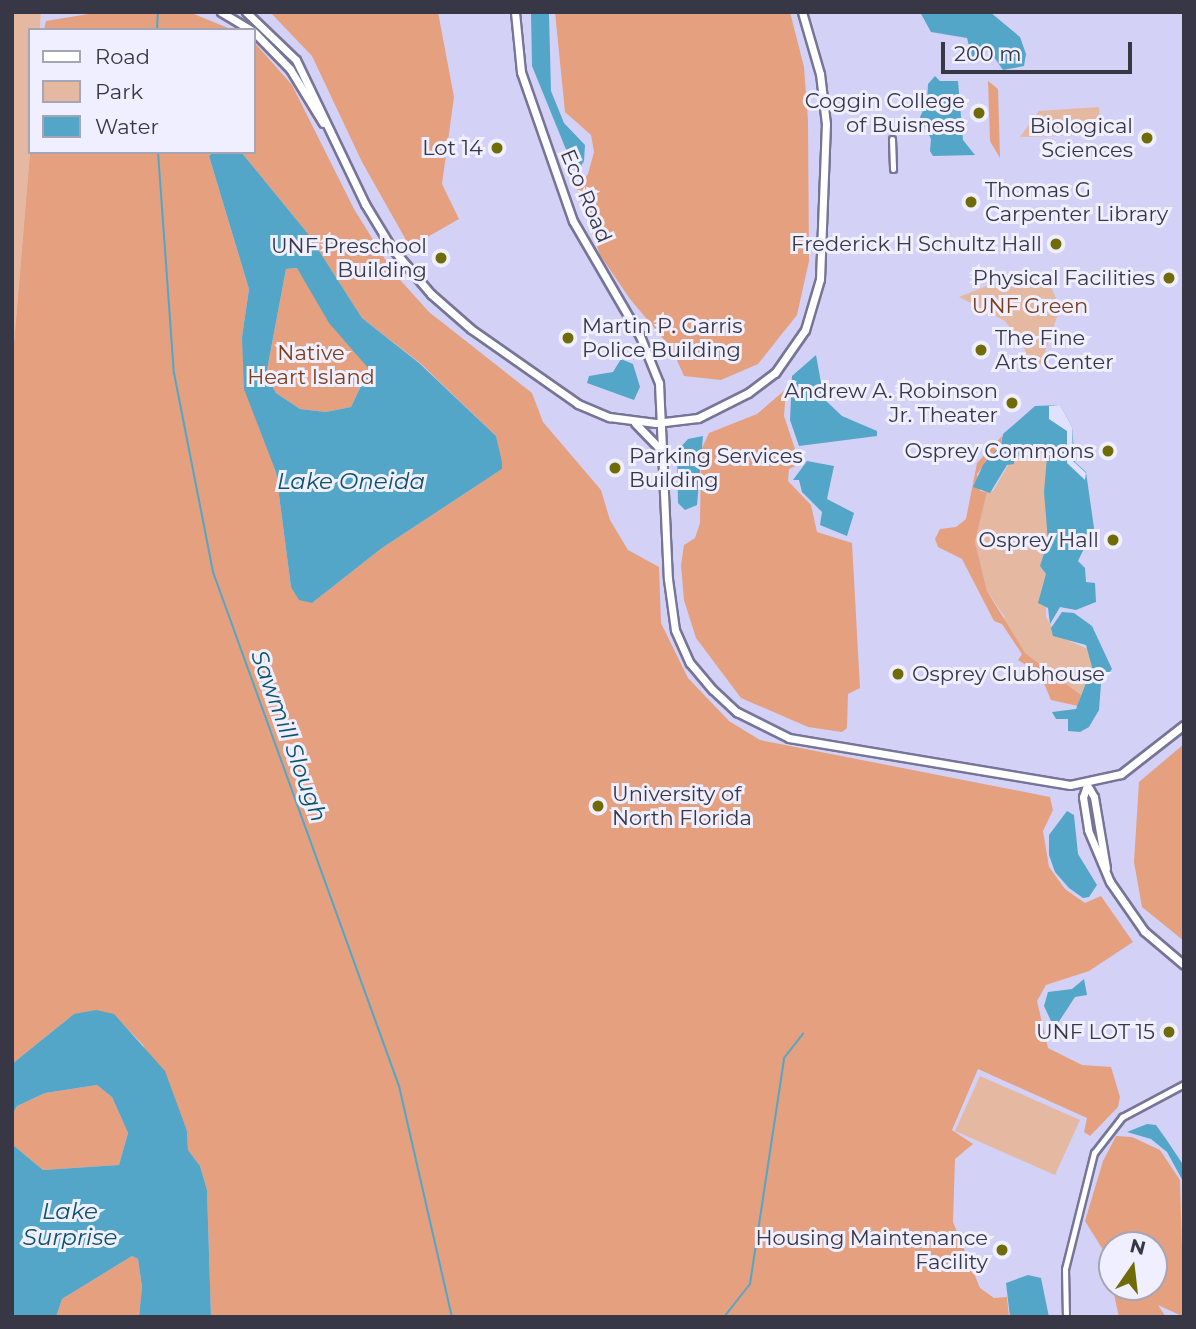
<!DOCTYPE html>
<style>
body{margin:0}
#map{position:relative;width:1196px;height:1329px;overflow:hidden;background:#e1e0ff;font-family:Montserrat,sans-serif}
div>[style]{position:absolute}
.built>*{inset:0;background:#d3d1f5}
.green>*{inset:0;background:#e5b8a2}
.forest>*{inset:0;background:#e5a07f}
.water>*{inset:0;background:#53a6c7}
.pier>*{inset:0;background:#e1e0ff}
.stream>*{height:2px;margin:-1px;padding:0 1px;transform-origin:1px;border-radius:1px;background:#53a6c7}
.roads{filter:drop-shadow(2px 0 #777597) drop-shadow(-2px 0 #777597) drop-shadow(0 2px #777597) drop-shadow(0 -2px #777597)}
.minor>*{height:5px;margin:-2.5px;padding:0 2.5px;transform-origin:2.5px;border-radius:2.5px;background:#fff}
.tertiary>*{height:7px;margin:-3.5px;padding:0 3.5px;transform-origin:3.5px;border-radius:3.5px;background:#fff}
.dots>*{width:19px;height:19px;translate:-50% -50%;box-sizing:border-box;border:4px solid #efefff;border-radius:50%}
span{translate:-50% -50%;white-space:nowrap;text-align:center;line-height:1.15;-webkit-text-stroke:6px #efefff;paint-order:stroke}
.poi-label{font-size:21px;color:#373746}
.right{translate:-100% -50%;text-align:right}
.left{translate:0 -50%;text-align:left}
.street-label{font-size:21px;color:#373746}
.park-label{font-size:21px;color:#7d3e1c}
.water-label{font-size:23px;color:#0e536b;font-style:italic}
.frame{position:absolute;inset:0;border:14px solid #373746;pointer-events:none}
.legend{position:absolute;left:28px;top:28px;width:228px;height:126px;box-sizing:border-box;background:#efefff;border:2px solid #a5a5b5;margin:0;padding:9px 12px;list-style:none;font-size:21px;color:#373746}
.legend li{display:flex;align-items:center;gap:14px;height:35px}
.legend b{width:35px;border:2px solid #a5a5b5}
.north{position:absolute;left:1098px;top:1231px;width:70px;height:70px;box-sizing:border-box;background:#efefff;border:2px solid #a5a5b5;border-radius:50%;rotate:14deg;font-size:19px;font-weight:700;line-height:28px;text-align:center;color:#373746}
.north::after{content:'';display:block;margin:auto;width:24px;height:32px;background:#6f6b07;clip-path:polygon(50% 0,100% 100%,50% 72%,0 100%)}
.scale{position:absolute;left:941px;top:42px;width:191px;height:32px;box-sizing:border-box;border:4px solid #373746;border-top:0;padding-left:9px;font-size:21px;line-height:24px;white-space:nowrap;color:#373746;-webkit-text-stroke:5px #efefff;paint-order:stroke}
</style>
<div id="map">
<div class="built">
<i style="clip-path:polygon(evenodd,41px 12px,1184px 12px,1184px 1317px,12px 1317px,12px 367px,30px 152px,254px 152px,254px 30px,40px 30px,41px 12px,1112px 1245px,1154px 1245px,1154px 1287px,1112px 1287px,1112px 1245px)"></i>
</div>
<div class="green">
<i style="clip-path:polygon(12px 12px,41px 12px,40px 30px,30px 30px,30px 152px,12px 367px)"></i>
<i style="clip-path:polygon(1099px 107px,1100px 135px,1020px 137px,1039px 111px)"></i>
<i style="clip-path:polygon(1033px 274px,1049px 282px,1060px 308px,1041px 364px,1031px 367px,1023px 345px,1005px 321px,959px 297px,1014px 275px)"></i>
<i style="clip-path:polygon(1032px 446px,1047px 457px,1049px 541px,1040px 566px,1046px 574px,1046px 617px,1056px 635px,1090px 650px,1092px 667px,1081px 695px,1025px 653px,1006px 629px,1004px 616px,987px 591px,975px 542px,987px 492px,993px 491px,1014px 455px,1021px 456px)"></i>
<i style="clip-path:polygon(980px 1076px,1080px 1120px,1055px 1175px,955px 1131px)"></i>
</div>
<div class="forest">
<i style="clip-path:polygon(101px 12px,189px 12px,233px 30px,44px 30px,46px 21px)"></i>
<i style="clip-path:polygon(270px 12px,438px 12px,454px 97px,442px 184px,459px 219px,410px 247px,362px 162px,312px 56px)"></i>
<i style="clip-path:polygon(555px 12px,790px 12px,804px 67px,808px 120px,809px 261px,797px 315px,758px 364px,721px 380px,684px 376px,672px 349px,630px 299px,600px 255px,577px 189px,588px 174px,594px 152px,591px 135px,565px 112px)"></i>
<i style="clip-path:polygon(254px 42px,292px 85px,354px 209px,393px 272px,429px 312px,532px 393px,543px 422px,601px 490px,610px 520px,628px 550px,659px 567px,661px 623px,688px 678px,729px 721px,760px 740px,1050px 797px,1053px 810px,1043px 831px,1049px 867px,1065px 889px,1085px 903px,1101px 896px,1133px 942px,1089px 971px,1046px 985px,1037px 1001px,1048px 1048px,1082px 1065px,1111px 1067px,1120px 1097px,1118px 1107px,1090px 1136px,1084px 1132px,1087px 1118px,978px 1069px,952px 1130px,973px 1144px,955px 1159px,953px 1222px,980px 1288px,994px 1298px,1007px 1297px,1009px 1317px,211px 1317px,207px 1190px,200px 1166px,188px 1150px,187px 1131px,143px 1045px,114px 1015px,74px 1014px,12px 1064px,12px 367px,30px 152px,214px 152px,209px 156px,249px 289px,242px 337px,276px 472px,291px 587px,312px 603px,382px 548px,502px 469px,496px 436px,420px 363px,362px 318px,309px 235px,241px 152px,254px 152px)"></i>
<i style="clip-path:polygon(988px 81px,998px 89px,1000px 158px,990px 141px)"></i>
<i style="clip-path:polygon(297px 268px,369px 369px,351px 407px,326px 412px,300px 409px,276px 393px,266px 375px,286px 269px)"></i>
<i style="clip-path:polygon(786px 389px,784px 416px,800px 464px,789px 469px,788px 481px,811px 505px,817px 532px,852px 543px,860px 688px,848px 694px,847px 728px,842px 732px,808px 727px,741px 698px,696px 638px,684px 600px,681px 565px,684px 545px,695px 538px,700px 523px,701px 450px,709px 433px,757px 414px)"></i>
<i style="clip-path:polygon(1002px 436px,1001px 445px,977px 474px,980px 491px,987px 492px,975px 542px,987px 591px,1025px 653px,1081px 695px,1078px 706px,1051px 700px,1040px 674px,1018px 660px,1022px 654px,1002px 624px,994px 621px,962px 559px,938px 547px,935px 539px,940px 529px,956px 527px,966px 519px,977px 463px)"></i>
<i style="clip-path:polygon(1184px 744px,1184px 941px,1142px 907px,1134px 862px,1139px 782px)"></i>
<i style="clip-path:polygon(97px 1085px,112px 1097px,128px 1133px,119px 1165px,43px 1170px,13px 1145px,12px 1115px,17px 1106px,45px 1093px)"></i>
<i style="clip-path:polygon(evenodd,1116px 1136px,1132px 1137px,1160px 1150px,1180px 1180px,1184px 1317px,1158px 1305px,1166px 1317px,1119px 1317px,1105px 1253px,1085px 1221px,1103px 1161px,1116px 1136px,1112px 1245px,1154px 1245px,1154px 1287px,1112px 1287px,1112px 1245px)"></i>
<i style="clip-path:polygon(132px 1256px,138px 1259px,142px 1287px,139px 1317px,56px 1317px,62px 1299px)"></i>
</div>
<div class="water">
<i style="clip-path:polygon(531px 12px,549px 14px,551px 91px,564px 123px,585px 145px,584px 161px,576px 174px,532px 66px)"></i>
<i style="clip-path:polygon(920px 12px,990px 12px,1020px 37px,1026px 54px,1024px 66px,1003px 70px,987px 47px,972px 57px,967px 38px,931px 32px)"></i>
<i style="clip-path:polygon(935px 76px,940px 81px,958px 81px,963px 140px,975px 155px,933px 156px,930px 151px,931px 139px,920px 117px,927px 102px,928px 84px)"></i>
<i style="clip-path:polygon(evenodd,214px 152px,241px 152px,309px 235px,362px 318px,419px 363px,496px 436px,502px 462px,502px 469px,382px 548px,312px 603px,299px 600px,291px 587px,276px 472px,244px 389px,242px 337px,249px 289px,209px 156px,214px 152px,297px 268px,329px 323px,369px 369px,351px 407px,326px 412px,300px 409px,276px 393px,266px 375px,286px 269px,297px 268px)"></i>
<i style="clip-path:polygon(816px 355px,824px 399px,842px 416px,877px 431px,877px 436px,799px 446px,790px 420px,792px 376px)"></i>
<i style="clip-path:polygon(621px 359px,633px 364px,640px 387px,634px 400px,587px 383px,589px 376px,613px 372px)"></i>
<i style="clip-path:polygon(1060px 405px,1072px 427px,1075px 462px,1086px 472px,1094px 528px,1078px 561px,1085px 568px,1086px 582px,1095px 583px,1096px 602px,1076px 610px,1060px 607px,1050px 624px,1048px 608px,1038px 603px,1046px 574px,1040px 566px,1048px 541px,1044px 492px,1047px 457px,1032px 446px,1020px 452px,1021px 457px,1014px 455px,1014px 464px,1007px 465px,990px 493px,973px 487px,983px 465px,1001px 445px,1003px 434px,1035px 406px)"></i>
<i style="clip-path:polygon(703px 436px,697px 505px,685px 510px,678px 503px,677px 451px,688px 439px)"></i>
<i style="clip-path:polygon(807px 461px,834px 466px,827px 499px,854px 513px,847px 536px,820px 525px,822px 512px,802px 492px,799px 480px,793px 480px)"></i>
<i style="clip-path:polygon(1062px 612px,1074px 613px,1092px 626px,1112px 669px,1101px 684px,1099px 710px,1089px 727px,1080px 732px,1068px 731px,1068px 719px,1056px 719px,1052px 712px,1076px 709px,1092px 667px,1086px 645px,1053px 636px,1051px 628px)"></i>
<i style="clip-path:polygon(1067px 811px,1074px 815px,1078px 854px,1097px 885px,1089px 897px,1083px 898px,1069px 888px,1055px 872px,1049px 855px,1049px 835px)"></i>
<i style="clip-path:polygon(1084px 979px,1087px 995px,1075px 997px,1058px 1023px,1051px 1021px,1044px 1006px,1048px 992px,1072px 989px)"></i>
<i style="clip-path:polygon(96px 1010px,114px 1014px,165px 1071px,187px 1131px,188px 1150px,200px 1166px,207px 1190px,211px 1317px,139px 1317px,142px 1287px,138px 1259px,132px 1256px,62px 1299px,56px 1317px,12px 1317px,12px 1125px,13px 1145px,43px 1170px,119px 1165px,128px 1133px,112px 1097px,97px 1085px,45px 1093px,17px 1106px,12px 1115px,12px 1064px,74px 1014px)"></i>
<i style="clip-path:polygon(1147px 1124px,1156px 1125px,1166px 1139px,1184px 1166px,1184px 1183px,1167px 1152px,1151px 1139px,1127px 1132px)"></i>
<i style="clip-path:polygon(1028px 1275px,1041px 1278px,1049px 1317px,1010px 1317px,1006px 1283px)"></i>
</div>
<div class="pier">
<i style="clip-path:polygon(1060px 405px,1072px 427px,1073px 461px,1086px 473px,1085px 480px,1067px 463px,1067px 431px,1049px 419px,1049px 406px)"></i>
</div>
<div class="stream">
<i style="left:157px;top:30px;width:18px;rotate:-87deg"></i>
<i style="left:158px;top:152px;width:222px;rotate:85.9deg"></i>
<i style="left:174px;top:373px;width:203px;rotate:78.9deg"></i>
<i style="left:213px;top:572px;width:547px;rotate:70.11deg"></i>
<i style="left:399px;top:1086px;width:237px;rotate:77.1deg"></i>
<i style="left:724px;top:1317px;width:42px;rotate:-51.8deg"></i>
<i style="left:750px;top:1284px;width:229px;rotate:-81.4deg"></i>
<i style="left:784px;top:1058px;width:31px;rotate:-52deg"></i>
</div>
<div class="roads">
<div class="minor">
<i style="left:892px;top:139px;width:30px;rotate:88deg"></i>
<i style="left:1066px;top:1317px;width:48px;rotate:-91.2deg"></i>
<i style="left:1065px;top:1269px;width:120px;rotate:-76deg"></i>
<i style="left:1094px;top:1153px;width:46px;rotate:-52.1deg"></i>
<i style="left:1122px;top:1117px;width:70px;rotate:-28deg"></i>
</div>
<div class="tertiary">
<i style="left:221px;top:12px;width:35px;rotate:31deg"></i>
<i style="left:246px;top:12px;width:69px;rotate:43.8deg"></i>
<i style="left:296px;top:60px;width:160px;rotate:64.4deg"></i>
<i style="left:365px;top:204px;width:50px;rotate:58.8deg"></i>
<i style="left:391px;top:247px;width:62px;rotate:49.6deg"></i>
<i style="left:431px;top:294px;width:53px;rotate:41.2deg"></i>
<i style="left:471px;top:329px;width:131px;rotate:35deg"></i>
<i style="left:578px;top:404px;width:34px;rotate:23deg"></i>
<i style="left:609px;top:417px;width:47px;rotate:7.3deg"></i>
<i style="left:656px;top:423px;width:42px;rotate:-6.8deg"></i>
<i style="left:698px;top:418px;width:56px;rotate:-26.6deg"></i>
<i style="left:748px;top:393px;width:34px;rotate:-37deg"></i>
<i style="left:775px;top:373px;width:52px;rotate:-55.1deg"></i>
<i style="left:805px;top:330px;width:53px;rotate:-73.6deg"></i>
<i style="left:820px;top:279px;width:155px;rotate:-87.8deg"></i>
<i style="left:826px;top:124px;width:50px;rotate:-96.8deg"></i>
<i style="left:820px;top:74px;width:65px;rotate:-106.2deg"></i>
<i style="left:515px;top:12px;width:60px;rotate:84.3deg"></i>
<i style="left:521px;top:72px;width:158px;rotate:70.8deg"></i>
<i style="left:573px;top:221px;width:133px;rotate:59.8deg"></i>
<i style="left:640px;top:336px;width:51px;rotate:68deg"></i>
<i style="left:659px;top:383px;width:196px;rotate:87.4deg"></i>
<i style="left:668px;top:579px;width:51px;rotate:82.2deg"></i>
<i style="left:675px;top:630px;width:36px;rotate:66deg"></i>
<i style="left:690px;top:663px;width:35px;rotate:50deg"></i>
<i style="left:713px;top:690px;width:33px;rotate:43deg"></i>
<i style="left:737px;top:712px;width:58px;rotate:26.6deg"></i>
<i style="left:789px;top:738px;width:285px;rotate:9.5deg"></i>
<i style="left:1070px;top:785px;width:52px;rotate:-12.2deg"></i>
<i style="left:1121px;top:774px;width:80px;rotate:-37.9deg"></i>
<i style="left:254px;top:32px;width:52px;rotate:45.8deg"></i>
<i style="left:290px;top:69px;width:63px;rotate:58.6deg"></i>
<i style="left:635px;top:423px;width:40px;rotate:46deg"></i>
<i style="left:1087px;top:785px;width:13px;rotate:108deg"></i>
<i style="left:1083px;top:797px;width:33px;rotate:81deg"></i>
<i style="left:1088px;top:830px;width:56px;rotate:67.1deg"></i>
<i style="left:1110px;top:882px;width:60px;rotate:55.2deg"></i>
<i style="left:1144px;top:931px;width:52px;rotate:40.4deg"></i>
<i style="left:1087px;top:785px;width:14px;rotate:60deg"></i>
<i style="left:1094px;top:797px;width:72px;rotate:80.4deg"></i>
</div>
</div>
<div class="dots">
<i style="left:979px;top:113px;background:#6f6b07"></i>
<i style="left:1147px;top:138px;background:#6f6b07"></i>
<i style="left:497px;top:148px;background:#6f6b07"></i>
<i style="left:971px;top:202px;background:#6f6b07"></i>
<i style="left:1056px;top:244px;background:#6f6b07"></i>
<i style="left:441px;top:258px;background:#6f6b07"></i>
<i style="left:1169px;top:278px;background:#6f6b07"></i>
<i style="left:568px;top:338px;background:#6f6b07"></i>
<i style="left:981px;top:350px;background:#6f6b07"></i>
<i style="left:1012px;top:403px;background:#6f6b07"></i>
<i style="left:1108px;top:451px;background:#6f6b07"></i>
<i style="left:615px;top:468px;background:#6f6b07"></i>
<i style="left:1113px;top:540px;background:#6f6b07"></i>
<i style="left:898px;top:674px;background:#6f6b07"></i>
<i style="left:598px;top:806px;background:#6f6b07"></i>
<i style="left:1169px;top:1032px;background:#6f6b07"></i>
<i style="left:1002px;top:1250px;background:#6f6b07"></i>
</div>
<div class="poi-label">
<span class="right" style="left:965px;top:113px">Coggin College<br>of Buisness</span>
<span class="right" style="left:1133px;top:138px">Biological<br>Sciences</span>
<span class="right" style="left:483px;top:148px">Lot 14</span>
<span class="left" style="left:985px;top:202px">Thomas G<br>Carpenter Library</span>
<span class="right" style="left:1042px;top:244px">Frederick H Schultz Hall</span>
<span class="right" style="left:427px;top:258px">UNF Preschool<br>Building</span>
<span class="right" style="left:1155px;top:278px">Physical Facilities</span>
<span class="left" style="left:582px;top:338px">Martin P. Garris<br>Police Building</span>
<span class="left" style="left:995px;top:350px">The Fine<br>Arts Center</span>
<span class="right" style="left:998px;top:403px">Andrew A. Robinson<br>Jr. Theater</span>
<span class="right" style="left:1094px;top:451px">Osprey Commons</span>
<span class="left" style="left:629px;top:468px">Parking Services<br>Building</span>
<span class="right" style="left:1099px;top:540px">Osprey Hall</span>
<span class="left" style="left:912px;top:674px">Osprey Clubhouse</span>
<span class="left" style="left:612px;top:806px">University of<br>North Florida</span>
<span class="right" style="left:1155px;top:1032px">UNF LOT 15</span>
<span class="right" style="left:988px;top:1250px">Housing Maintenance<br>Facility</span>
</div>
<div class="street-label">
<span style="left:586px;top:196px;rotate:67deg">Eco Road</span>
</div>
<div class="park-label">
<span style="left:1030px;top:306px">UNF Green</span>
<span style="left:311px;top:365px">Native<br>Heart Island</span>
</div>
<div class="water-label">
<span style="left:351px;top:481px">Lake Oneida</span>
<span style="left:289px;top:736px;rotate:70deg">Sawmill Slough</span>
<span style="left:70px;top:1224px">Lake<br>Surprise</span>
</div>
<div class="frame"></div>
<ul class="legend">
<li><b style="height:9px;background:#fff"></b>Road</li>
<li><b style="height:19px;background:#e5b8a2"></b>Park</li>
<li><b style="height:19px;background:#53a6c7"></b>Water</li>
</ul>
<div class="north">N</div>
<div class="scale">200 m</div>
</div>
